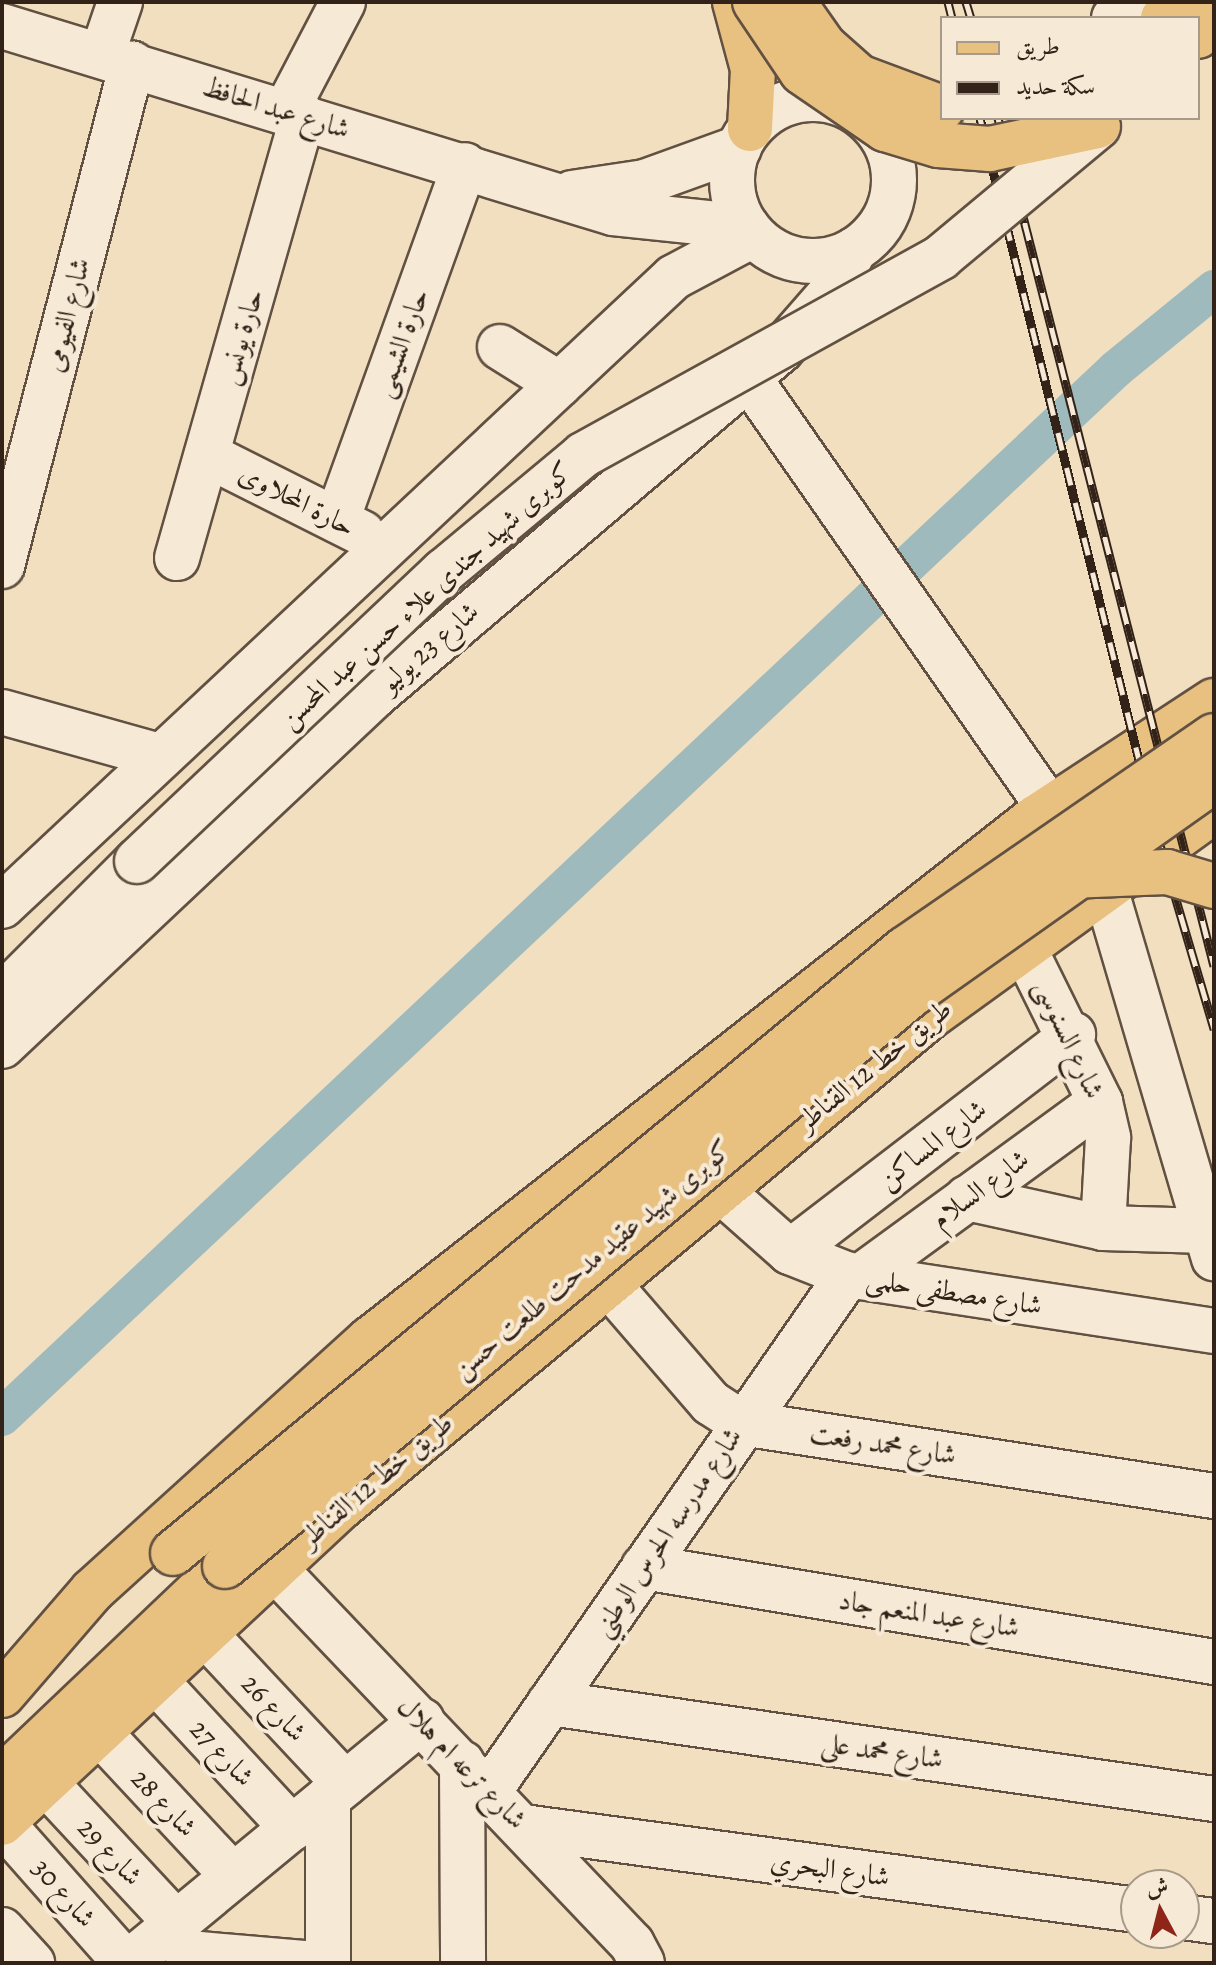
<!DOCTYPE html>
<meta charset="utf-8">
<style>
body{margin:0}
#map{position:relative;width:1216px;height:1965px;overflow:hidden;background:#f1dfc0;font-family:Alegreya,Amiri,serif}
div>[style]{position:absolute}
.canal>*{height:38px;margin:-19px;padding:0 19px;transform-origin:19px;border-radius:19px;background:#9ebabc}
.roads{filter:drop-shadow(2px 0 #625142) drop-shadow(-2px 0 #625142) drop-shadow(0 2px #625142) drop-shadow(0 -2px #625142)}
.minor>*{height:44px;margin:-22px;padding:0 22px;transform-origin:22px;border-radius:22px;background:#f6ead6}
.minor>.ring{margin:-22px;padding:0;box-sizing:content-box;background:none;border:44px solid #f6ead6;border-radius:50%}
.major>*{height:44px;margin:-22px;padding:0 22px;transform-origin:22px;border-radius:22px;background:#e8c080}
.highway>*{height:44px;margin:-22px;padding:0 22px;transform-origin:22px;border-radius:22px;background:#e8c080}
.rail>*{height:9px;margin-top:-4.5px;transform-origin:0;background:repeating-linear-gradient(90deg,#f6ead6 0 18px,#332218 0 36px);box-sizing:border-box;border-block:2px solid #332218}
.bridges{filter:drop-shadow(2px 0 #625142) drop-shadow(-2px 0 #625142) drop-shadow(0 2px #625142) drop-shadow(0 -2px #625142)}
.minor-bridge>*{height:44px;margin:-22px;padding:0 22px;transform-origin:22px;border-radius:22px;background:#f6ead6}
.major-bridge>*{height:44px;margin:-22px;padding:0 22px;transform-origin:22px;border-radius:22px;background:#e8c080}
.highway-bridge>*{height:44px;margin:-22px;padding:0 22px;transform-origin:22px;border-radius:22px;background:#e8c080}
span{translate:-50% -50%;white-space:nowrap;text-align:center;line-height:1.15;-webkit-text-stroke:8px #f6ead6;paint-order:stroke}
.street-label{font-size:28px;color:#332218}
.frame{position:absolute;inset:0;border:4px solid #332218;pointer-events:none}
.legend{position:absolute;left:940px;top:16px;width:260px;height:104px;box-sizing:border-box;background:#f6ead6;border:2px solid #a89a8a;margin:0;padding:10px 14px;list-style:none;font-size:24px;color:#332218}
.legend li{display:flex;align-items:center;gap:16px;height:40px}
.legend b{width:40px;border:2px solid #a89a8a}
.north{position:absolute;left:1120px;top:1869px;width:80px;height:80px;box-sizing:border-box;background:#f6ead6;border:2px solid #a89a8a;border-radius:50%;rotate:353deg;font-size:22px;font-weight:700;line-height:32px;text-align:center;color:#332218}
.north::after{content:'';display:block;margin:auto;width:28px;height:36px;background:#8f2418;clip-path:polygon(50% 0,100% 100%,50% 72%,0 100%)}
</style>
<div id="map">
<div class="canal">
<i style="left:2px;top:1417px;width:1529px;rotate:-43.25deg"></i>
<i style="left:1116px;top:369px;width:127px;rotate:-39.2deg"></i>
</div>
<div class="roads">
<div class="minor">
<i style="left:1114px;top:18px;width:21px;rotate:-49deg"></i>
<i style="left:2px;top:26px;width:639px;rotate:17.02deg"></i>
<i style="left:613px;top:213px;width:135px;rotate:6deg"></i>
<i style="left:102px;top:55px;width:56px;rotate:-71.2deg"></i>
<i class="ring" style="left:732px;top:99px;width:118px;height:118px"></i>
<i style="left:286px;top:111px;width:123px;rotate:-62.4deg"></i>
<i style="left:572px;top:193px;width:74px;rotate:-8.6deg"></i>
<i style="left:645px;top:182px;width:100px;rotate:-19.9deg"></i>
<i style="left:500px;top:347px;width:70px;rotate:32.1deg"></i>
<i style="left:748px;top:377px;width:623px;rotate:55.06deg"></i>
<i style="left:1105px;top:888px;width:386px;rotate:73.6deg"></i>
<i style="left:207px;top:455px;width:174px;rotate:26.7deg"></i>
<i style="left:337px;top:520px;width:377px;rotate:-70.2deg"></i>
<i style="left:177px;top:558px;width:460px;rotate:-74.1deg"></i>
<i style="left:2px;top:566px;width:519px;rotate:-75.48deg"></i>
<i style="left:2px;top:712px;width:164px;rotate:15.6deg"></i>
<i style="left:2px;top:906px;width:920px;rotate:-43.11deg"></i>
<i style="left:674px;top:277px;width:89px;rotate:-28deg"></i>
<i style="left:1024px;top:948px;width:172px;rotate:63.7deg"></i>
<i style="left:1100px;top:1102px;width:37px;rotate:77deg"></i>
<i style="left:1108px;top:1138px;width:90px;rotate:93.2deg"></i>
<i style="left:2px;top:996px;width:191px;rotate:-45deg"></i>
<i style="left:2px;top:1046px;width:511px;rotate:-43.25deg"></i>
<i style="left:374px;top:696px;width:534px;rotate:-40.37deg"></i>
<i style="left:781px;top:350px;width:84px;rotate:-48.9deg"></i>
<i style="left:836px;top:287px;width:41px;rotate:-64.1deg"></i>
<i style="left:721px;top:1191px;width:92px;rotate:41.5deg"></i>
<i style="left:790px;top:1252px;width:62px;rotate:21.6deg"></i>
<i style="left:848px;top:1275px;width:370px;rotate:8.7deg"></i>
<i style="left:967px;top:1198px;width:139px;rotate:12.4deg"></i>
<i style="left:1103px;top:1228px;width:104px;rotate:1.7deg"></i>
<i style="left:790px;top:1252px;width:357px;rotate:-37.5deg"></i>
<i style="left:860px;top:1277px;width:297px;rotate:-36.1deg"></i>
<i style="left:609px;top:1285px;width:156px;rotate:49.2deg"></i>
<i style="left:711px;top:1403px;width:37px;rotate:33deg"></i>
<i style="left:742px;top:1423px;width:478px;rotate:8.8deg"></i>
<i style="left:644px;top:1567px;width:578px;rotate:9.46deg"></i>
<i style="left:274px;top:1568px;width:519px;rotate:46.4deg"></i>
<i style="left:632px;top:1944px;width:21px;rotate:62deg"></i>
<i style="left:203px;top:1632px;width:208px;rotate:46.9deg"></i>
<i style="left:153px;top:1678px;width:205px;rotate:47.2deg"></i>
<i style="left:550px;top:1703px;width:671px;rotate:8.23deg"></i>
<i style="left:96px;top:1729px;width:201px;rotate:47deg"></i>
<i style="left:462px;top:1763px;width:200px;rotate:89.7deg"></i>
<i style="left:43px;top:1780px;width:195px;rotate:47.1deg"></i>
<i style="left:489px;top:1791px;width:629px;rotate:-55.17deg"></i>
<i style="left:328px;top:1798px;width:165px;rotate:90deg"></i>
<i style="left:2px;top:1823px;width:187px;rotate:48.5deg"></i>
<i style="left:523px;top:1827px;width:619px;rotate:7.71deg"></i>
<i style="left:1184px;top:1917px;width:30px;rotate:8deg"></i>
<i style="left:2px;top:1930px;width:45px;rotate:47.7deg"></i>
<i style="left:167px;top:1930px;width:32px;rotate:46deg"></i>
<i style="left:189px;top:1953px;width:115px;rotate:5deg"></i>
<i style="left:128px;top:1963px;width:381px;rotate:-39.5deg"></i>
</div>
<div class="major">
<i style="left:735px;top:2px;width:69px;rotate:75deg"></i>
<i style="left:753px;top:69px;width:60px;rotate:92.9deg"></i>
<i style="left:2px;top:1695px;width:138px;rotate:-49.1deg"></i>
<i style="left:92px;top:1591px;width:374px;rotate:-42.2deg"></i>
<i style="left:369px;top:1340px;width:846px;rotate:-38.09deg"></i>
<i style="left:1035px;top:818px;width:214px;rotate:-33.2deg"></i>
<i style="left:2px;top:1778px;width:308px;rotate:-43.6deg"></i>
<i style="left:2px;top:1823px;width:463px;rotate:-43deg"></i>
<i style="left:341px;top:1507px;width:769px;rotate:-39.78deg"></i>
<i style="left:932px;top:1015px;width:348px;rotate:-35.9deg"></i>
</div>
<div class="highway">
<i style="left:1163px;top:18px;width:24px;rotate:-42deg"></i>
<i style="left:1198px;top:36px;width:21px;rotate:-41deg"></i>
</div>
</div>
<div class="rail">
<i style="left:948px;top:2px;width:16px;rotate:76deg"></i>
<i style="left:966px;top:2px;width:17px;rotate:73deg"></i>
<i style="left:980px;top:118px;width:749px;rotate:76.09deg"></i>
<i style="left:1160px;top:845px;width:192px;rotate:73.6deg"></i>
<i style="left:998px;top:118px;width:875px;rotate:75.71deg"></i>
</div>
<div class="bridges">
<div class="minor-bridge">
<i style="left:137px;top:861px;width:422px;rotate:-43.4deg"></i>
<i style="left:444px;top:571px;width:181px;rotate:-39.8deg"></i>
<i style="left:583px;top:455px;width:409px;rotate:-28.9deg"></i>
<i style="left:941px;top:257px;width:204px;rotate:-39.8deg"></i>
</div>
<div class="major-bridge">
<i style="left:1070px;top:876px;width:97px;rotate:-2.4deg"></i>
<i style="left:1167px;top:872px;width:49px;rotate:16.6deg"></i>
<i style="left:173px;top:1553px;width:949px;rotate:-39.53deg"></i>
<i style="left:905px;top:949px;width:375px;rotate:-34.6deg"></i>
<i style="left:225px;top:1566px;width:894px;rotate:-39.78deg"></i>
<i style="left:912px;top:994px;width:370px;rotate:-35.3deg"></i>
</div>
<div class="highway-bridge">
<i style="left:755px;top:2px;width:84px;rotate:56.1deg"></i>
<i style="left:802px;top:72px;width:101px;rotate:34.5deg"></i>
<i style="left:885px;top:129px;width:55px;rotate:16.8deg"></i>
<i style="left:938px;top:145px;width:52px;rotate:4.4deg"></i>
<i style="left:990px;top:149px;width:110px;rotate:-12deg"></i>
<i style="left:793px;top:2px;width:54px;rotate:54.8deg"></i>
<i style="left:824px;top:46px;width:47px;rotate:41.5deg"></i>
<i style="left:859px;top:77px;width:89px;rotate:20.5deg"></i>
</div>
</div>
<div class="street-label">
<span style="left:276px;top:108px;rotate:17deg">شارع عبد الحافظ</span>
<span style="left:67px;top:315px;rotate:-76deg">شارع الفيومى</span>
<span style="left:241px;top:337px;rotate:-74deg">حارة يونس</span>
<span style="left:401px;top:343px;rotate:-70deg">حارة الشيمى</span>
<span style="left:297px;top:500px;rotate:27deg">حارة المحلاوى</span>
<span style="left:426px;top:595px;rotate:-42deg">كوبرى شهيد جندى علاء حسن عبد المحسن</span>
<span style="left:429px;top:647px;rotate:-41deg">شارع 23 يوليو</span>
<span style="left:1069px;top:1039px;rotate:65deg">شارع السنوسى</span>
<span style="left:874px;top:1065px;rotate:-39deg">طريق خط 12 القناطر</span>
<span style="left:932px;top:1144px;rotate:-37deg">شارع المساكن</span>
<span style="left:980px;top:1189px;rotate:-36deg">شارع السلام</span>
<span style="left:592px;top:1259px;rotate:-40deg">كوبرى شهيد عقيد مدحت طلعت حسن</span>
<span style="left:954px;top:1292px;rotate:9deg">شارع مصطفى حلمى</span>
<span style="left:883px;top:1444px;rotate:9deg">شارع محمد رفعت</span>
<span style="left:376px;top:1480px;rotate:-40deg">طريق خط 12 القناطر</span>
<span style="left:667px;top:1532px;rotate:-56deg">شارع مدرسه الحرس الوطني</span>
<span style="left:929px;top:1614px;rotate:9deg">شارع عبد المنعم جاد</span>
<span style="left:274px;top:1708px;rotate:47deg">شارع 26</span>
<span style="left:882px;top:1751px;rotate:8deg">شارع محمد على</span>
<span style="left:222px;top:1753px;rotate:47deg">شارع 27</span>
<span style="left:462px;top:1763px;rotate:46deg">شارع ترعه ام هلال</span>
<span style="left:164px;top:1803px;rotate:47deg">شارع 28</span>
<span style="left:110px;top:1852px;rotate:47deg">شارع 29</span>
<span style="left:830px;top:1869px;rotate:8deg">شارع البحري</span>
<span style="left:64px;top:1893px;rotate:49deg">شارع 30</span>
</div>
<div class="frame"></div>
<ul class="legend">
<li><b style="height:10px;background:#e8c080"></b>طريق</li>
<li><b style="height:10px;background:#332218"></b>سكة حديد</li>
</ul>
<div class="north">ش</div>
</div>
